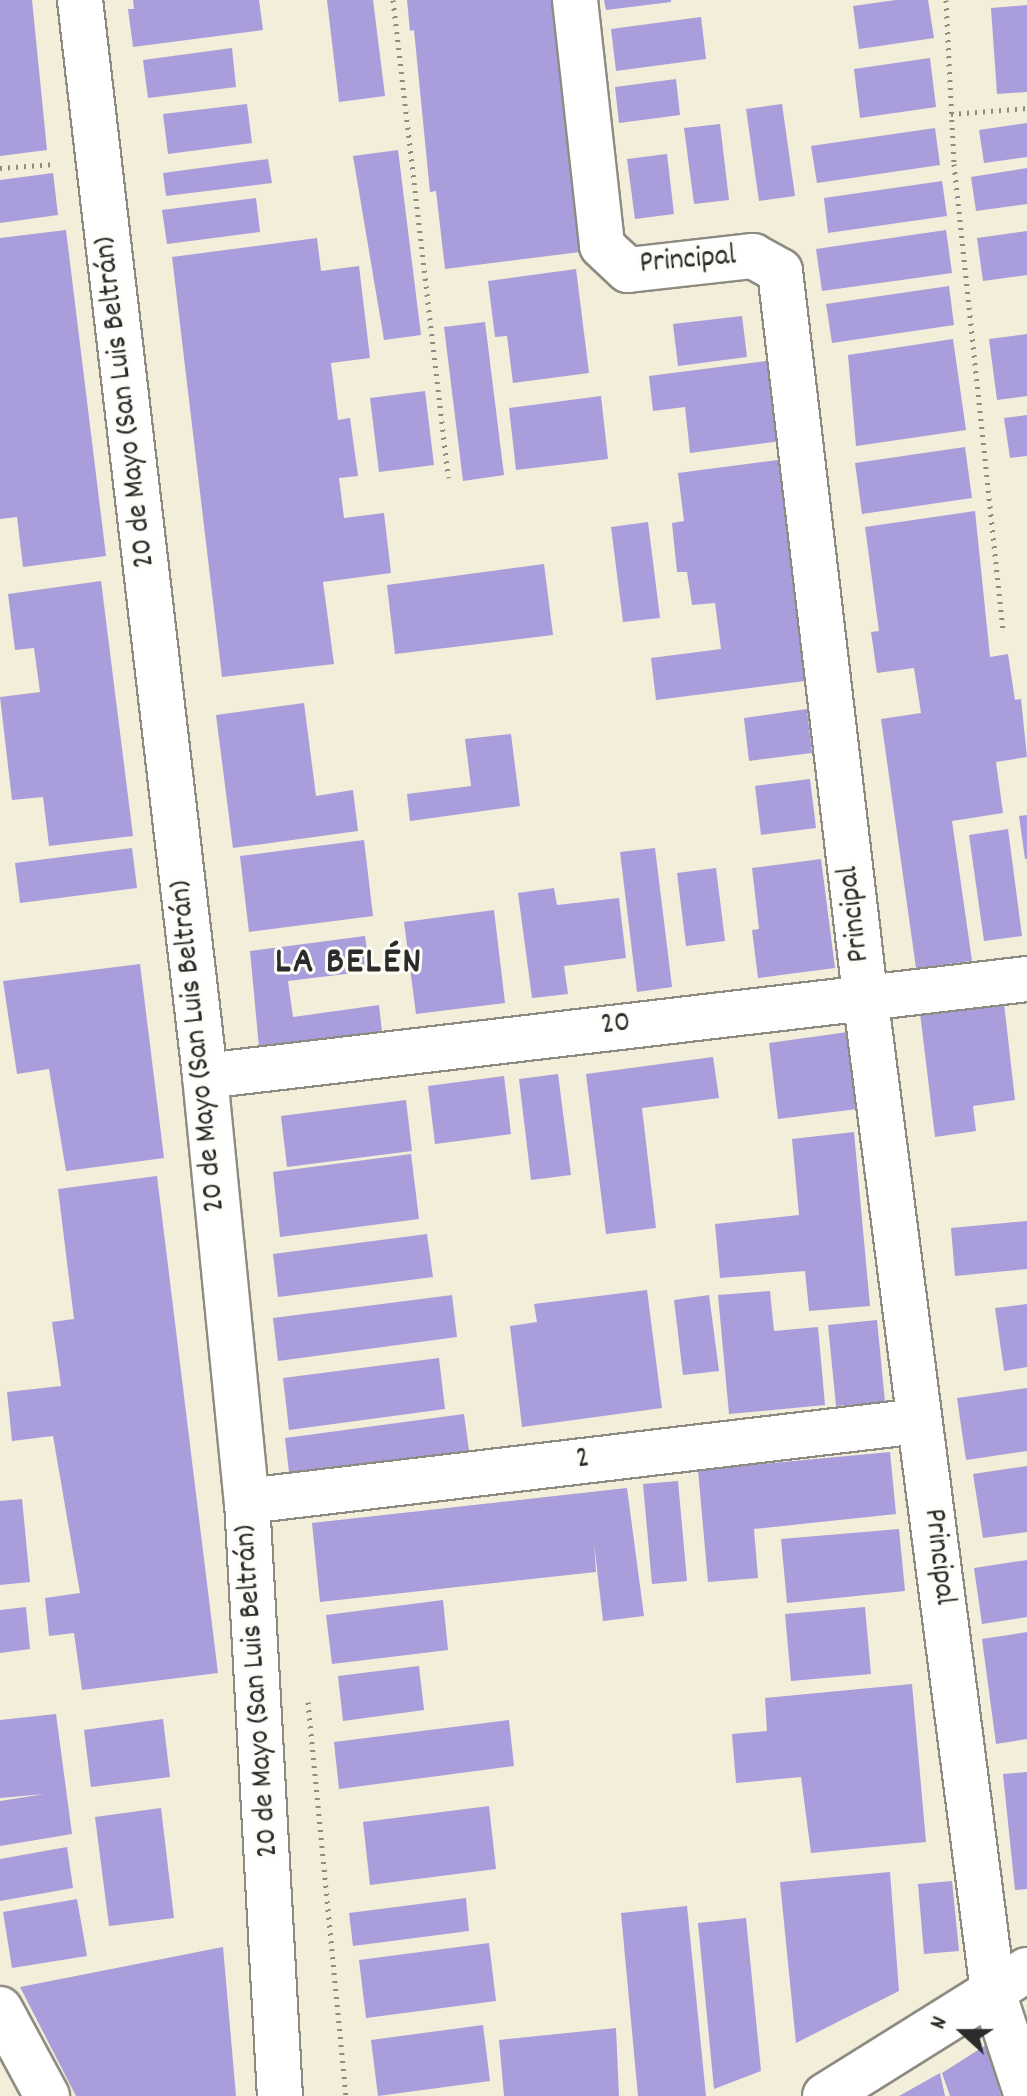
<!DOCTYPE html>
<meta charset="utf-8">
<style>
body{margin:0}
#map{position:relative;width:1027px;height:2096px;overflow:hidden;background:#f2eed9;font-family:Dekko,sans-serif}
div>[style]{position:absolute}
.building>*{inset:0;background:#a99edb}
.path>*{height:5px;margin-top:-2.5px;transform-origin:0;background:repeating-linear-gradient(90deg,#8e8c82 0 2px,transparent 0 8px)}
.roads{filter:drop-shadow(2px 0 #8e8c82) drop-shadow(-2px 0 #8e8c82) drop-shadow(0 2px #8e8c82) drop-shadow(0 -2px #8e8c82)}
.minor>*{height:44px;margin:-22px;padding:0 22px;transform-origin:22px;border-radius:22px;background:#fff}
.major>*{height:44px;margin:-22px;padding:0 22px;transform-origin:22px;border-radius:22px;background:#fff}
span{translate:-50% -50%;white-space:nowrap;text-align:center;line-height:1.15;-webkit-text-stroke:6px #fdfcf7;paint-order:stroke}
.street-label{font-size:30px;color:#2b2b2b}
.district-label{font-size:38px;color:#2b2b2b;font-weight:700;letter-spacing:2px}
.north{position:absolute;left:923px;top:1992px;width:80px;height:80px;-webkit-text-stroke:6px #fdfcf7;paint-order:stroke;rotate:291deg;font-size:22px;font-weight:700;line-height:32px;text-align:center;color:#2b2b2b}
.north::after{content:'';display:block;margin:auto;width:28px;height:36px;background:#2b2b2b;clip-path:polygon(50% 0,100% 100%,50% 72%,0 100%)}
</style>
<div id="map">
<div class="building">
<i style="clip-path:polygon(0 0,32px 0,47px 150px,0 156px)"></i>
<i style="clip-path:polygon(133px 0,259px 0,263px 30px,133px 47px,128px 9px,134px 9px)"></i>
<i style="clip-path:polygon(327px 0,373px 0,385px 96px,339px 102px)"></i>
<i style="clip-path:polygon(407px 0,555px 0,581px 210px,574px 211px,580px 252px,445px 269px,436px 191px,430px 192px,414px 30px,410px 31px)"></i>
<i style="clip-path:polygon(604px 0,671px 0,671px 2px,606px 10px)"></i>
<i style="clip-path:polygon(896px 0,928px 0,934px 38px,859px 49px,853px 6px)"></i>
<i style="clip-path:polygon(1027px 5px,1027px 92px,997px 94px,991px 8px)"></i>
<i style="clip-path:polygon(701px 17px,706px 59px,616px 71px,611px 29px)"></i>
<i style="clip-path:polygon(232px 48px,236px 87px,148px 98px,143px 60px)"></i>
<i style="clip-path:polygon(930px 58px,936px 107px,860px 118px,854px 69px)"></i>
<i style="clip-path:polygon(676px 79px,680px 115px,619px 123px,615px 87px)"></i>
<i style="clip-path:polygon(247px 104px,252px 143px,168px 154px,163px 114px)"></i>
<i style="clip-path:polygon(782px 104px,795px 196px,759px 201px,746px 109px)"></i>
<i style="clip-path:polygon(1027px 123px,1027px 157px,984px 163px,979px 130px)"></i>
<i style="clip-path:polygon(720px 124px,729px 200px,694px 204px,684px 128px)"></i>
<i style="clip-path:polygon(935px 128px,940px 165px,817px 183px,811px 146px)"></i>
<i style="clip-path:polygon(398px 150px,421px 335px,384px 340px,353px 156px)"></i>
<i style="clip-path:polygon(667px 154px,674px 214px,635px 219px,627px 159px)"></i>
<i style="clip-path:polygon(268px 159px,272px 183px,166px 196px,163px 173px)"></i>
<i style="clip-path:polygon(1027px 168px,1027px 204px,976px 211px,971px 177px)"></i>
<i style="clip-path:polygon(53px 173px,58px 215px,0 223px,0 180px)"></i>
<i style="clip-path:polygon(942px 181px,947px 216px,828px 233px,824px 198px)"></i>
<i style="clip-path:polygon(256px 198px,260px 232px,167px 244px,162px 210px)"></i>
<i style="clip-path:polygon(66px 230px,106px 556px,23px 567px,17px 517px,0 519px,0 238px)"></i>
<i style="clip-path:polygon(946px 230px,952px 273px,822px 291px,816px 249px)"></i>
<i style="clip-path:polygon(1027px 231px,1027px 275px,983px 281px,977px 238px)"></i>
<i style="clip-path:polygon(317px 238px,321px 271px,359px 266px,370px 358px,331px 363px,338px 420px,350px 418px,358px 476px,339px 478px,344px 518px,384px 513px,391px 573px,323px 582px,334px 664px,222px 677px,172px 257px)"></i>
<i style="clip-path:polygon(576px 269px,589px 373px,513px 383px,507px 336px,495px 337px,488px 281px)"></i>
<i style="clip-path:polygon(949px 286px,954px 325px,832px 343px,826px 304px)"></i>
<i style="clip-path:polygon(742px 316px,747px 357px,678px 366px,673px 324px)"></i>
<i style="clip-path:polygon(485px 322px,504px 475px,463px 481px,444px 327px)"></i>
<i style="clip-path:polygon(1027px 334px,1027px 396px,997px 400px,989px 339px)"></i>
<i style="clip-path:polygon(953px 339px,966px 430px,856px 446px,848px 355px)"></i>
<i style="clip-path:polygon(773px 360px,782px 441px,690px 453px,685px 407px,653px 411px,649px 376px)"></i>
<i style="clip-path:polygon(425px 391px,434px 465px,379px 472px,370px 398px)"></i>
<i style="clip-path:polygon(601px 396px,608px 459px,516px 470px,509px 408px)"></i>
<i style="clip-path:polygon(1027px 415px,1027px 456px,1010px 458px,1004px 418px)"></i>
<i style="clip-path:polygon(965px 447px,972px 498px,862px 514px,855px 463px)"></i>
<i style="clip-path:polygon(778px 460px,805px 681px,656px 700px,651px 658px,721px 649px,715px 603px,692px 605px,687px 572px,677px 572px,672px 523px,684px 521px,678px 473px)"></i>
<i style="clip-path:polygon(975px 511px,990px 657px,1008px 654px,1015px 700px,1021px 699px,1027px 757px,996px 762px,1003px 813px,952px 821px,972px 961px,916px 968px,881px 719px,921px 713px,914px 668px,877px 673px,871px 632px,879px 631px,865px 527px)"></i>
<i style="clip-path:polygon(648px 522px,660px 618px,623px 622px,611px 527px)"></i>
<i style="clip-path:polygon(544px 564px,553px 635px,395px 654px,387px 585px)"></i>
<i style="clip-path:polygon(101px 581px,133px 836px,49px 846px,43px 797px,12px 800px,0 697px,40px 692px,34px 648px,15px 650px,8px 594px)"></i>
<i style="clip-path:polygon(304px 703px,316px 796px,353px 790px,358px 831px,233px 848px,216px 715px)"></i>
<i style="clip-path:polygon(807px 709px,812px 753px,749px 761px,744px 718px)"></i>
<i style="clip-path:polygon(511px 734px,520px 806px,410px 821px,407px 794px,471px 786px,465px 739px)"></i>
<i style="clip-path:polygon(810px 779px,816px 828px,761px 835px,755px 786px)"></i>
<i style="clip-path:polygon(1027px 815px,1027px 859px,1025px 859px,1019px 816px)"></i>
<i style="clip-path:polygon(1008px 829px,1022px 936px,984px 941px,969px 835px)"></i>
<i style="clip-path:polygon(364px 840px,373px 916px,249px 932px,240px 856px)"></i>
<i style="clip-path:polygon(132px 848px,137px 888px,20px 903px,15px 863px)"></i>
<i style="clip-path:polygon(655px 848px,672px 987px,637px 992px,620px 852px)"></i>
<i style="clip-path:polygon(821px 859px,835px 968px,758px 978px,752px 930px,759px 929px,752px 868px)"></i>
<i style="clip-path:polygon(716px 868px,725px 941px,686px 946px,677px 873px)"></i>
<i style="clip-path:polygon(554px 888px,557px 905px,619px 898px,626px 958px,564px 966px,568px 994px,532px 998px,518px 893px)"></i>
<i style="clip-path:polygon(494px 910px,505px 1003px,416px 1014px,404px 922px)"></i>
<i style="clip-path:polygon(365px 936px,370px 971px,288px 981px,293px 1017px,379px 1005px,383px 1041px,260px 1058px,250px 951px)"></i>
<i style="clip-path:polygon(140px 964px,164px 1158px,66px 1171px,49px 1069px,17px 1074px,3px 981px)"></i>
<i style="clip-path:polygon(1004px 1003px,1015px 1100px,973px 1106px,976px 1131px,935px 1137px,920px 1013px)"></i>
<i style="clip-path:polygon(848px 1032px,857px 1109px,778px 1119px,769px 1043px)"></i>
<i style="clip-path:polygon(713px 1057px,719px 1098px,642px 1108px,656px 1228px,606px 1234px,586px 1074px)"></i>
<i style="clip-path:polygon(558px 1074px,571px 1175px,531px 1180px,519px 1079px)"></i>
<i style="clip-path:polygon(504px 1076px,511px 1134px,435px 1144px,428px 1086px)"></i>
<i style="clip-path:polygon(406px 1100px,412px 1151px,287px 1167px,281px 1116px)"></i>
<i style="clip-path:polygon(854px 1132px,870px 1306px,809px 1311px,805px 1271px,720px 1278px,715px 1224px,799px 1215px,792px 1139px)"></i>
<i style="clip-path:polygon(411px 1154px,419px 1219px,280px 1237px,273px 1172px)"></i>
<i style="clip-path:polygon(157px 1176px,218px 1673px,82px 1690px,74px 1633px,49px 1636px,45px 1598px,80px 1593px,53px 1436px,12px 1441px,7px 1392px,61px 1386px,52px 1322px,74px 1319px,58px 1189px)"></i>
<i style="clip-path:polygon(1027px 1221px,1027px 1269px,955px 1276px,951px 1228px)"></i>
<i style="clip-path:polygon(427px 1234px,433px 1277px,278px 1297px,273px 1254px)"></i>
<i style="clip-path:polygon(647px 1290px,662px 1408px,522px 1427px,510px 1326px,537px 1322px,534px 1304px)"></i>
<i style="clip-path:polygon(770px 1291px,774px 1331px,818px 1327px,825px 1405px,729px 1414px,718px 1295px)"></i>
<i style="clip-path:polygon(452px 1295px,457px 1337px,278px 1361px,273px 1318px)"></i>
<i style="clip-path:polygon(709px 1295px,719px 1371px,683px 1375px,674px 1300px)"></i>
<i style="clip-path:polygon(1027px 1304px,1027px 1367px,1004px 1371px,995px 1308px)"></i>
<i style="clip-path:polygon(877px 1320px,885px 1402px,836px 1406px,828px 1325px)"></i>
<i style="clip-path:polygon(439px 1358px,445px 1409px,289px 1430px,283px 1378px)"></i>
<i style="clip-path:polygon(1027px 1388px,1027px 1451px,966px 1460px,957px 1398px)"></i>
<i style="clip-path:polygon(464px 1414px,470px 1458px,290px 1481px,285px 1438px)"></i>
<i style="clip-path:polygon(890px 1452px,896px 1514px,754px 1529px,758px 1578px,708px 1582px,698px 1470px)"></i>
<i style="clip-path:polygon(1027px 1466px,1027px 1532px,983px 1538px,973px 1474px)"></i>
<i style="clip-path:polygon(678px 1481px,687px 1581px,652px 1584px,643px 1484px)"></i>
<i style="clip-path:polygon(627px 1488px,644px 1616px,603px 1621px,594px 1543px,596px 1572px,320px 1602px,312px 1523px)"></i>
<i style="clip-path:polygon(22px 1499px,30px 1582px,0 1585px,0 1501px)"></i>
<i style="clip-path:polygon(899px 1529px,905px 1591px,787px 1603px,781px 1539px)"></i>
<i style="clip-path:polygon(1027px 1560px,1027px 1617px,982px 1624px,974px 1568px)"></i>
<i style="clip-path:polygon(443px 1600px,448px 1650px,332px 1664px,326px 1615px)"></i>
<i style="clip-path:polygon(26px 1607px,30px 1649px,0 1653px,0 1610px)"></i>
<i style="clip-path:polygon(865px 1607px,871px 1674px,791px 1681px,785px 1614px)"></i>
<i style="clip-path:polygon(1027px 1632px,1027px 1739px,996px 1744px,982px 1639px)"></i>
<i style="clip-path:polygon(419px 1666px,424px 1710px,343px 1721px,338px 1676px)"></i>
<i style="clip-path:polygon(912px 1684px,926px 1842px,811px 1853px,801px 1777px,736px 1783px,732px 1734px,767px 1731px,765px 1698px)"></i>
<i style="clip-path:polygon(56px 1714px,72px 1834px,0 1846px,0 1801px,45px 1794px,0 1798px,0 1720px)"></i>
<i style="clip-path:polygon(163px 1719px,170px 1777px,91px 1787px,84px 1730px)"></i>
<i style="clip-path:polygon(509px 1720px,514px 1766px,339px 1789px,334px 1742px)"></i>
<i style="clip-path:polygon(1027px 1772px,1027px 1889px,1015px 1890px,1003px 1774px)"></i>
<i style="clip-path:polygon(489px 1806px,496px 1869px,370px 1885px,363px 1822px)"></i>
<i style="clip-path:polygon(161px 1808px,174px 1918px,109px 1926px,95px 1817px)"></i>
<i style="clip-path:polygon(67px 1847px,73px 1888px,0 1901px,0 1859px)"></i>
<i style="clip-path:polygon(890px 1872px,899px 1991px,796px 2043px,780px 1882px)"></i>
<i style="clip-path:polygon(952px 1881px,959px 1951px,924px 1954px,918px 1884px)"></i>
<i style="clip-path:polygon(466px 1898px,469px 1931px,353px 1946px,349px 1913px)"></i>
<i style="clip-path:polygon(77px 1899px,87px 1956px,12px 1968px,3px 1912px)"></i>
<i style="clip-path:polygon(687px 1906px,706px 2096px,638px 2096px,621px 1913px)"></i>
<i style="clip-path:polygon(746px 1918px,761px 2071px,714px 2089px,698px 1923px)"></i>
<i style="clip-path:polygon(489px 1943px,496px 2001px,366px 2018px,359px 1960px)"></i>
<i style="clip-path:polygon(223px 1947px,236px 2096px,76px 2096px,20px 1987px)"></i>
<i style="clip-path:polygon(483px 2025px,490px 2081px,378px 2096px,371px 2040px)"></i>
<i style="clip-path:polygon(616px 2028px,619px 2096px,504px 2096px,499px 2040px)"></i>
<i style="clip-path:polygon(986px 2045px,1001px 2096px,950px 2096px,942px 2073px)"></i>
<i style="clip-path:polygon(940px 2073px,945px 2096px,899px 2096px)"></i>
</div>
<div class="path">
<i style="left:393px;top:0;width:481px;rotate:83.4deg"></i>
<i style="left:946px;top:0;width:164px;rotate:87.2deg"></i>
<i style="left:954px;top:164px;width:468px;rotate:84deg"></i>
<i style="left:951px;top:114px;width:76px;rotate:-4.5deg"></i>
<i style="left:0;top:168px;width:55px;rotate:-4.2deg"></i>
<i style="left:308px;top:1702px;width:396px;rotate:84.5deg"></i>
</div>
<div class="roads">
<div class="minor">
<i style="left:575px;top:0;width:247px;rotate:83.7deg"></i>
<i style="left:602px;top:246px;width:35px;rotate:43deg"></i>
<i style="left:628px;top:270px;width:126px;rotate:-6.4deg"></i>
<i style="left:753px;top:256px;width:31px;rotate:29deg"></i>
<i style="left:780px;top:271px;width:729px;rotate:83.3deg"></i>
<i style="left:865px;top:995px;width:1005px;rotate:82.68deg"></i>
<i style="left:993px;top:1992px;width:109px;rotate:71.9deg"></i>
<i style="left:205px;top:1076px;width:828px;rotate:-6.73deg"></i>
<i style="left:247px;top:1501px;width:677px;rotate:-6.79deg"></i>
<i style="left:0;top:2009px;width:99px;rotate:61.6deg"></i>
</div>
<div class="major">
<i style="left:80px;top:0;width:1083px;rotate:83.37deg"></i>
<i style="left:205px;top:1076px;width:427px;rotate:84.4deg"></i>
<i style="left:247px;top:1501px;width:596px;rotate:86.83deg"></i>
<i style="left:825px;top:2096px;width:238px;rotate:-32deg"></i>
</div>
</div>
<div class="street-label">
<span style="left:688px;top:262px;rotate:-5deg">Principal</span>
<span style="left:127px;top:402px;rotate:-97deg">20 de Mayo (San Luis Beltrán)</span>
<span style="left:856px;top:914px;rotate:-97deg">Principal</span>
<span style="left:616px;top:1026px;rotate:-7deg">20</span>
<span style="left:200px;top:1046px;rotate:-96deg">20 de Mayo (San Luis Beltrán)</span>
<span style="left:583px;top:1461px;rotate:-7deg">2</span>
<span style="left:937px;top:1557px;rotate:83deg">Principal</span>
<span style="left:259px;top:1691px;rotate:-94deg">20 de Mayo (San Luis Beltrán)</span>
</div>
<div class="district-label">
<span style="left:349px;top:964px">LA BELÉN</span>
</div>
<div class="north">N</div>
</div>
